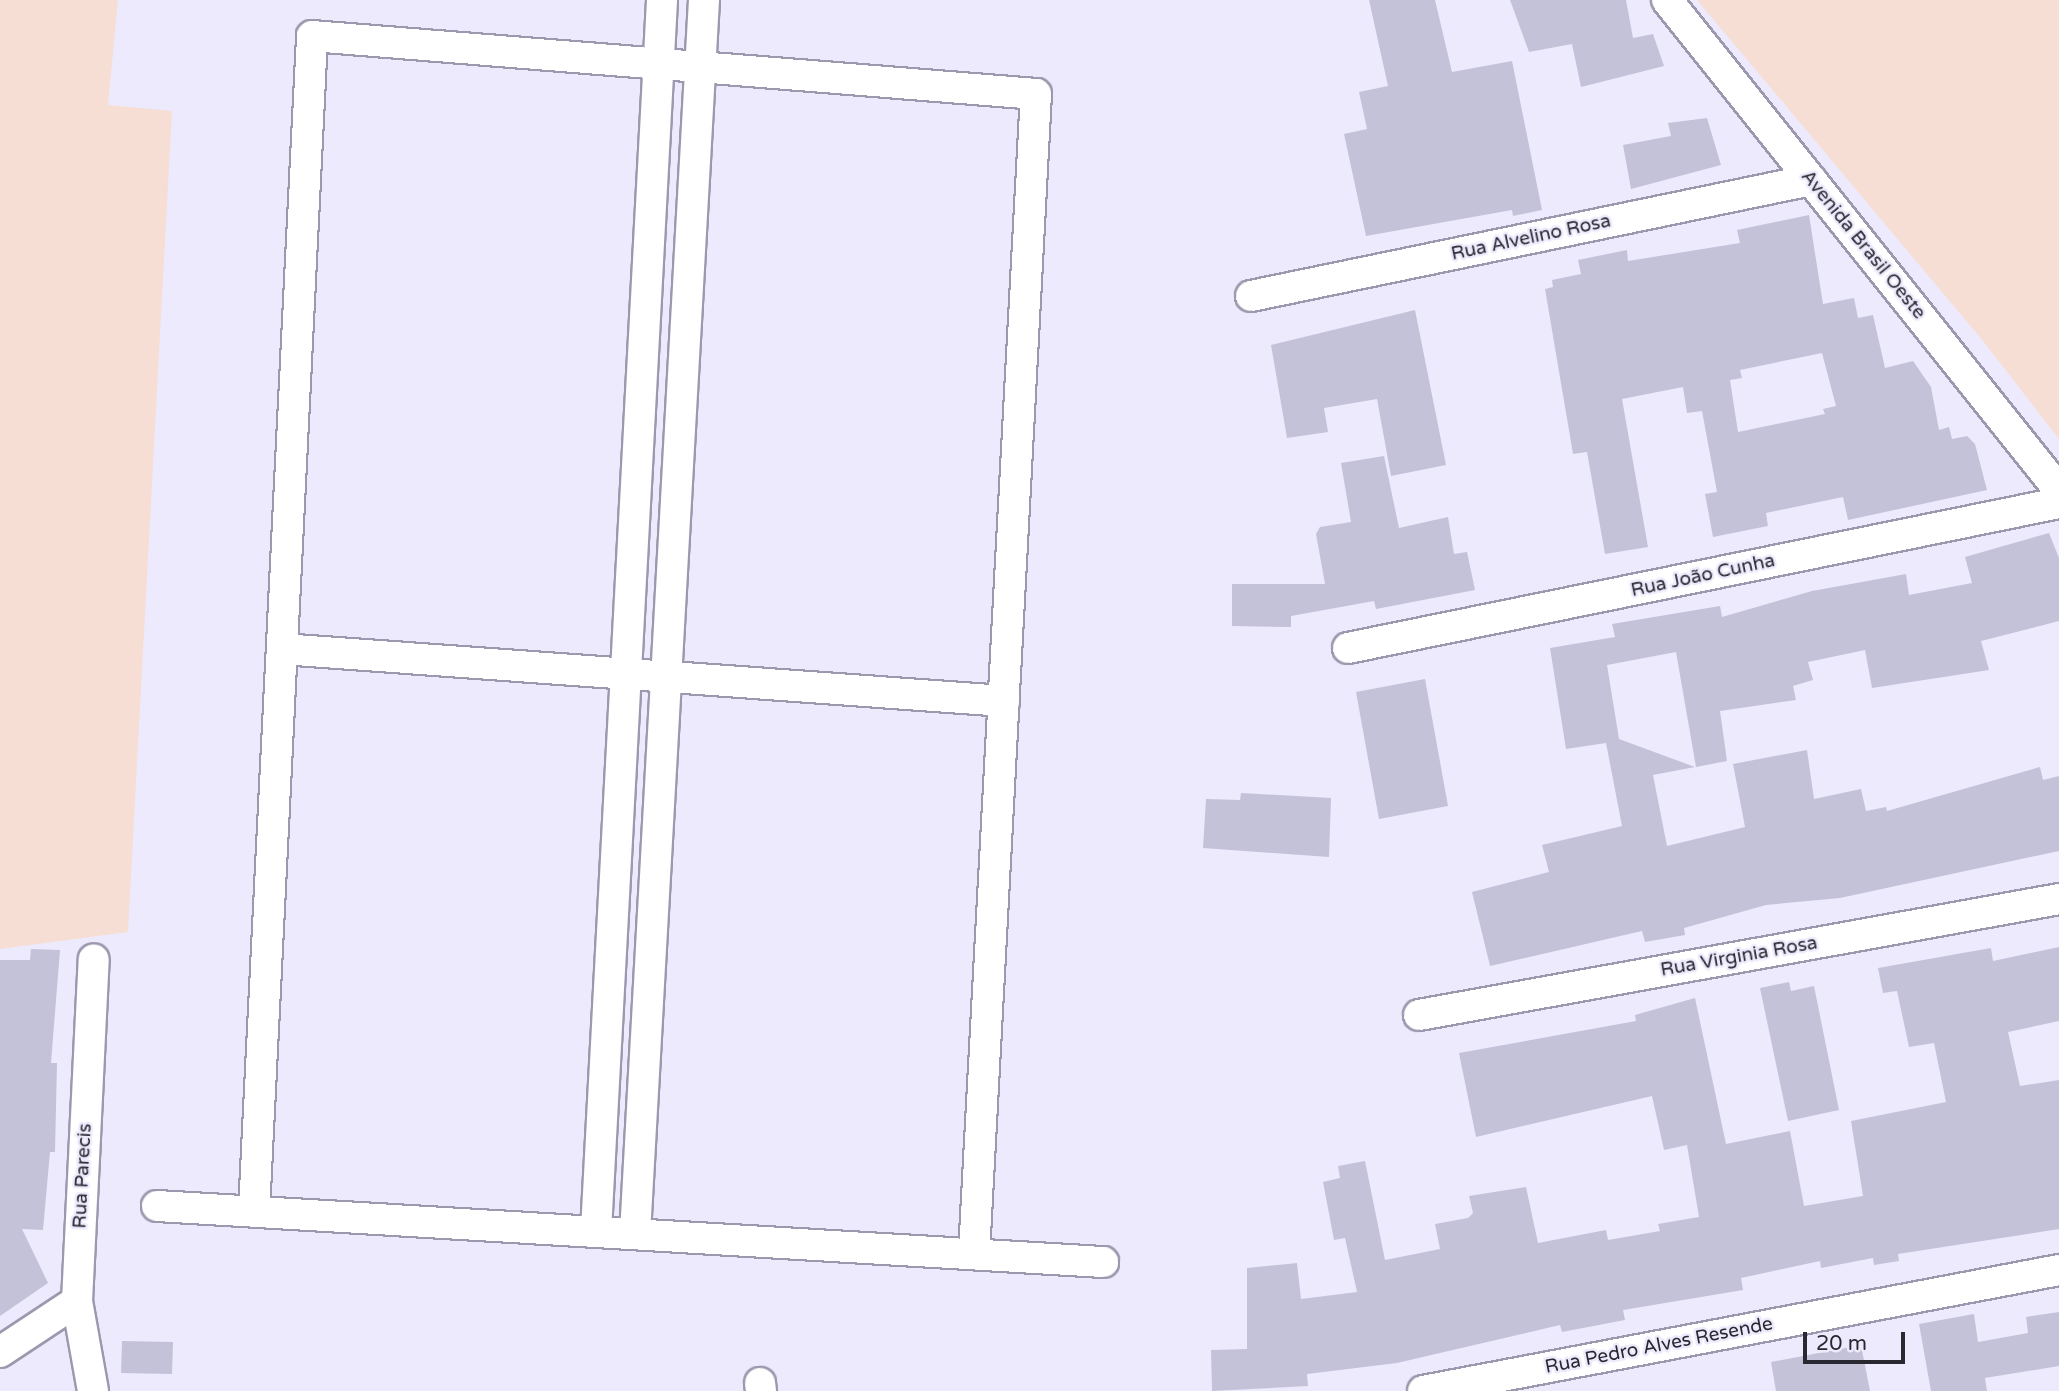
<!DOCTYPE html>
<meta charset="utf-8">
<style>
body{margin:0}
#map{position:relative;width:2059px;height:1391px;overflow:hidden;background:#eeeafd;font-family:"Varela Round",sans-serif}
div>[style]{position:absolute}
.industrial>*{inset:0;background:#f6ded4}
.building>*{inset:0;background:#c3c2d9}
.roads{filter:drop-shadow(2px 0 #9c98ae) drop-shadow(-2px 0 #9c98ae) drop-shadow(0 2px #9c98ae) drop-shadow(0 -2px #9c98ae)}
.minor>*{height:30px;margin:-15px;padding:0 15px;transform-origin:15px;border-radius:15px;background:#fff}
span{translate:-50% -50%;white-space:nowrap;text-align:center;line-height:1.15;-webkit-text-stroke:5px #eeeafd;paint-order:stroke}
.street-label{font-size:19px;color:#29272f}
.scale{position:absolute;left:1803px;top:1332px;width:102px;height:32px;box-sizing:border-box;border:4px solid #29272f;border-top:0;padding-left:9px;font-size:21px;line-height:24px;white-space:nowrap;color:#29272f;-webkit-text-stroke:5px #eeeafd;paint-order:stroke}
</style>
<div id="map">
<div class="industrial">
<i style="clip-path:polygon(0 0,118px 0,108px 105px,172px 111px,128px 932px,0 949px)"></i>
<i style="clip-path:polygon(1697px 0,2059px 0,2059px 439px,1983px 341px)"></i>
</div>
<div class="building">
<i style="clip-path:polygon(1369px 0,1435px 0,1452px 72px,1512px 61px,1542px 210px,1513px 216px,1512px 210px,1366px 236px,1344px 134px,1367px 129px,1359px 92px,1388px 86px)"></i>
<i style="clip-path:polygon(1510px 0,1626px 0,1633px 38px,1653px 34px,1664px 66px,1581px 87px,1572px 44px,1529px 52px)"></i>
<i style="clip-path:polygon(1707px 118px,1721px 165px,1631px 189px,1623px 145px,1671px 136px,1668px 123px)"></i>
<i style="clip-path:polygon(evenodd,1809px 215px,1823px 304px,1854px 298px,1858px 318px,1873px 315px,1885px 368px,1913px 361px,1931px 387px,1939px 430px,1949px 427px,1952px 439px,1967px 436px,1975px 444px,1987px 490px,1848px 520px,1843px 497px,1766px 513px,1768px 526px,1713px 537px,1705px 494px,1717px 492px,1702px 411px,1687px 413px,1683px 387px,1622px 399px,1648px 547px,1605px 554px,1587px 452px,1573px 454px,1545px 289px,1553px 287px,1552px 280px,1581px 274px,1578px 260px,1627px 250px,1628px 261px,1740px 243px,1737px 230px,1809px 215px,1822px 353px,1836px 406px,1823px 409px,1825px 414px,1738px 432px,1730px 380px,1742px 378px,1740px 370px,1822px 353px)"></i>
<i style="clip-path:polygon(1415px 310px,1446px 465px,1391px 476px,1377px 399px,1324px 408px,1328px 432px,1287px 438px,1271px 345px)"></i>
<i style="clip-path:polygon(1384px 456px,1399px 528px,1448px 517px,1454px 554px,1467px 552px,1475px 590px,1376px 609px,1374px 601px,1291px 616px,1291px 627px,1232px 626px,1232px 584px,1325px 584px,1316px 534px,1320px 527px,1351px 522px,1341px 463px)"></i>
<i style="clip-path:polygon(2049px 533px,2059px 558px,2059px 621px,1981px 641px,1989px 670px,1872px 688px,1865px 650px,1808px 662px,1813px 680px,1793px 686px,1796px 700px,1720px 711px,1727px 761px,1696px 767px,1676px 652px,1607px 665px,1619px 739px,1695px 767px,1653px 775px,1667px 846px,1745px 827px,1733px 764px,1807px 750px,1814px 799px,1861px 789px,1866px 811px,1886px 807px,1887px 811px,2040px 767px,2043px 780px,2059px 776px,2059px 851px,1840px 898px,1766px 905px,1684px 928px,1685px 935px,1645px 942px,1642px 931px,1490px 966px,1472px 892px,1549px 872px,1542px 845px,1622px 826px,1606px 743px,1566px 749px,1550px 648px,1615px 637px,1612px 624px,1720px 606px,1722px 617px,1812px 591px,1906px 574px,1909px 595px,1972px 583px,1965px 557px)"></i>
<i style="clip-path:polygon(1425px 679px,1448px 806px,1379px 819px,1356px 692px)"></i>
<i style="clip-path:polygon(1241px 793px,1331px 798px,1329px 857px,1203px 848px,1206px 799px,1240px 800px)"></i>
<i style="clip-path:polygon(2059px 947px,2059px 1021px,2008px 1032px,2020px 1086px,2059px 1080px,2059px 1229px,1898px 1254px,1899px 1261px,1874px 1265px,1873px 1258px,1821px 1268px,1820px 1261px,1741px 1278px,1743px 1290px,1623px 1310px,1625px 1320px,1562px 1332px,1560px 1325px,1397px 1363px,1307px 1374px,1308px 1386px,1212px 1391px,1211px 1350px,1247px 1349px,1247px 1268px,1297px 1263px,1301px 1299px,1357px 1292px,1345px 1238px,1334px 1240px,1323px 1182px,1340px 1178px,1338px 1166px,1365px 1161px,1385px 1260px,1440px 1249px,1435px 1224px,1468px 1218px,1473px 1213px,1469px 1196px,1526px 1187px,1538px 1243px,1606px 1230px,1608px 1240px,1660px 1231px,1658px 1224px,1699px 1217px,1687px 1145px,1664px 1150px,1652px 1096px,1476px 1137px,1459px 1053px,1636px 1021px,1635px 1015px,1695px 998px,1726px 1144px,1790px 1131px,1804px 1206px,1863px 1196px,1851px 1121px,1946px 1102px,1934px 1043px,1909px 1047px,1897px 991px,1883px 993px,1878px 968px,1991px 948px,1993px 961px)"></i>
<i style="clip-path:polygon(31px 949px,60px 950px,51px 1063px,57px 1063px,55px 1152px,50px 1152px,43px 1230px,22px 1229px,48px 1283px,0 1316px,0 960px,30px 960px)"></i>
<i style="clip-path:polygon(1789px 982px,1791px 991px,1814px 986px,1839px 1110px,1788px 1121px,1760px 988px)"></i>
<i style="clip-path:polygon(2059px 1312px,2059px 1366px,1985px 1378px,1987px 1391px,1931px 1391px,1919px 1324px,1974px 1314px,1978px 1342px,2028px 1333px,2026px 1317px)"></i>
<i style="clip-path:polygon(122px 1341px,173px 1342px,172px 1374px,121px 1373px)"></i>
<i style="clip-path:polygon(1861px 1345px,1870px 1391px,1776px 1391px,1771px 1362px)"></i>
</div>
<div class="roads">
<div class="minor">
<i style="left:1667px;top:0;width:628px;rotate:51.34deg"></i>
<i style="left:1251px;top:296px;width:572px;rotate:-11.7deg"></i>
<i style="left:1348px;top:648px;width:726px;rotate:-11.53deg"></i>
<i style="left:282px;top:649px;width:724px;rotate:4.12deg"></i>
<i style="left:1419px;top:1015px;width:650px;rotate:-10.27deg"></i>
<i style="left:157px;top:1206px;width:948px;rotate:3.39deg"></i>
<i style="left:254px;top:1211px;width:1176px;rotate:-87.17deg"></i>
<i style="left:312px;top:36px;width:726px;rotate:4.58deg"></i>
<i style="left:1036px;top:94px;width:1162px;rotate:93.06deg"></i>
<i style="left:596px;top:1231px;width:1233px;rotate:-86.93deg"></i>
<i style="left:635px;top:1234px;width:1236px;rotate:-86.8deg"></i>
<i style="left:0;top:1352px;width:92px;rotate:-33.5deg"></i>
<i style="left:760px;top:1383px;width:8px;rotate:83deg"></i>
<i style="left:93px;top:1391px;width:91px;rotate:-100.1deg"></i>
<i style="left:77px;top:1301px;width:342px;rotate:-87.2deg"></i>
<i style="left:1423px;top:1391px;width:647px;rotate:-10.77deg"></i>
</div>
</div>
<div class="street-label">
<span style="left:1531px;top:238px;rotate:-12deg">Rua Alvelino Rosa</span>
<span style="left:1863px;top:245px;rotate:51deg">Avenida Brasil Oeste</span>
<span style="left:1703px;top:576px;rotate:-12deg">Rua João Cunha</span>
<span style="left:1739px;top:957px;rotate:-10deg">Rua Virginia Rosa</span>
<span style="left:83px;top:1176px;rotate:-87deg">Rua Parecis</span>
<span style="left:1659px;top:1346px;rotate:-11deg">Rua Pedro Alves Resende</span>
</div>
<div class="scale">20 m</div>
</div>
